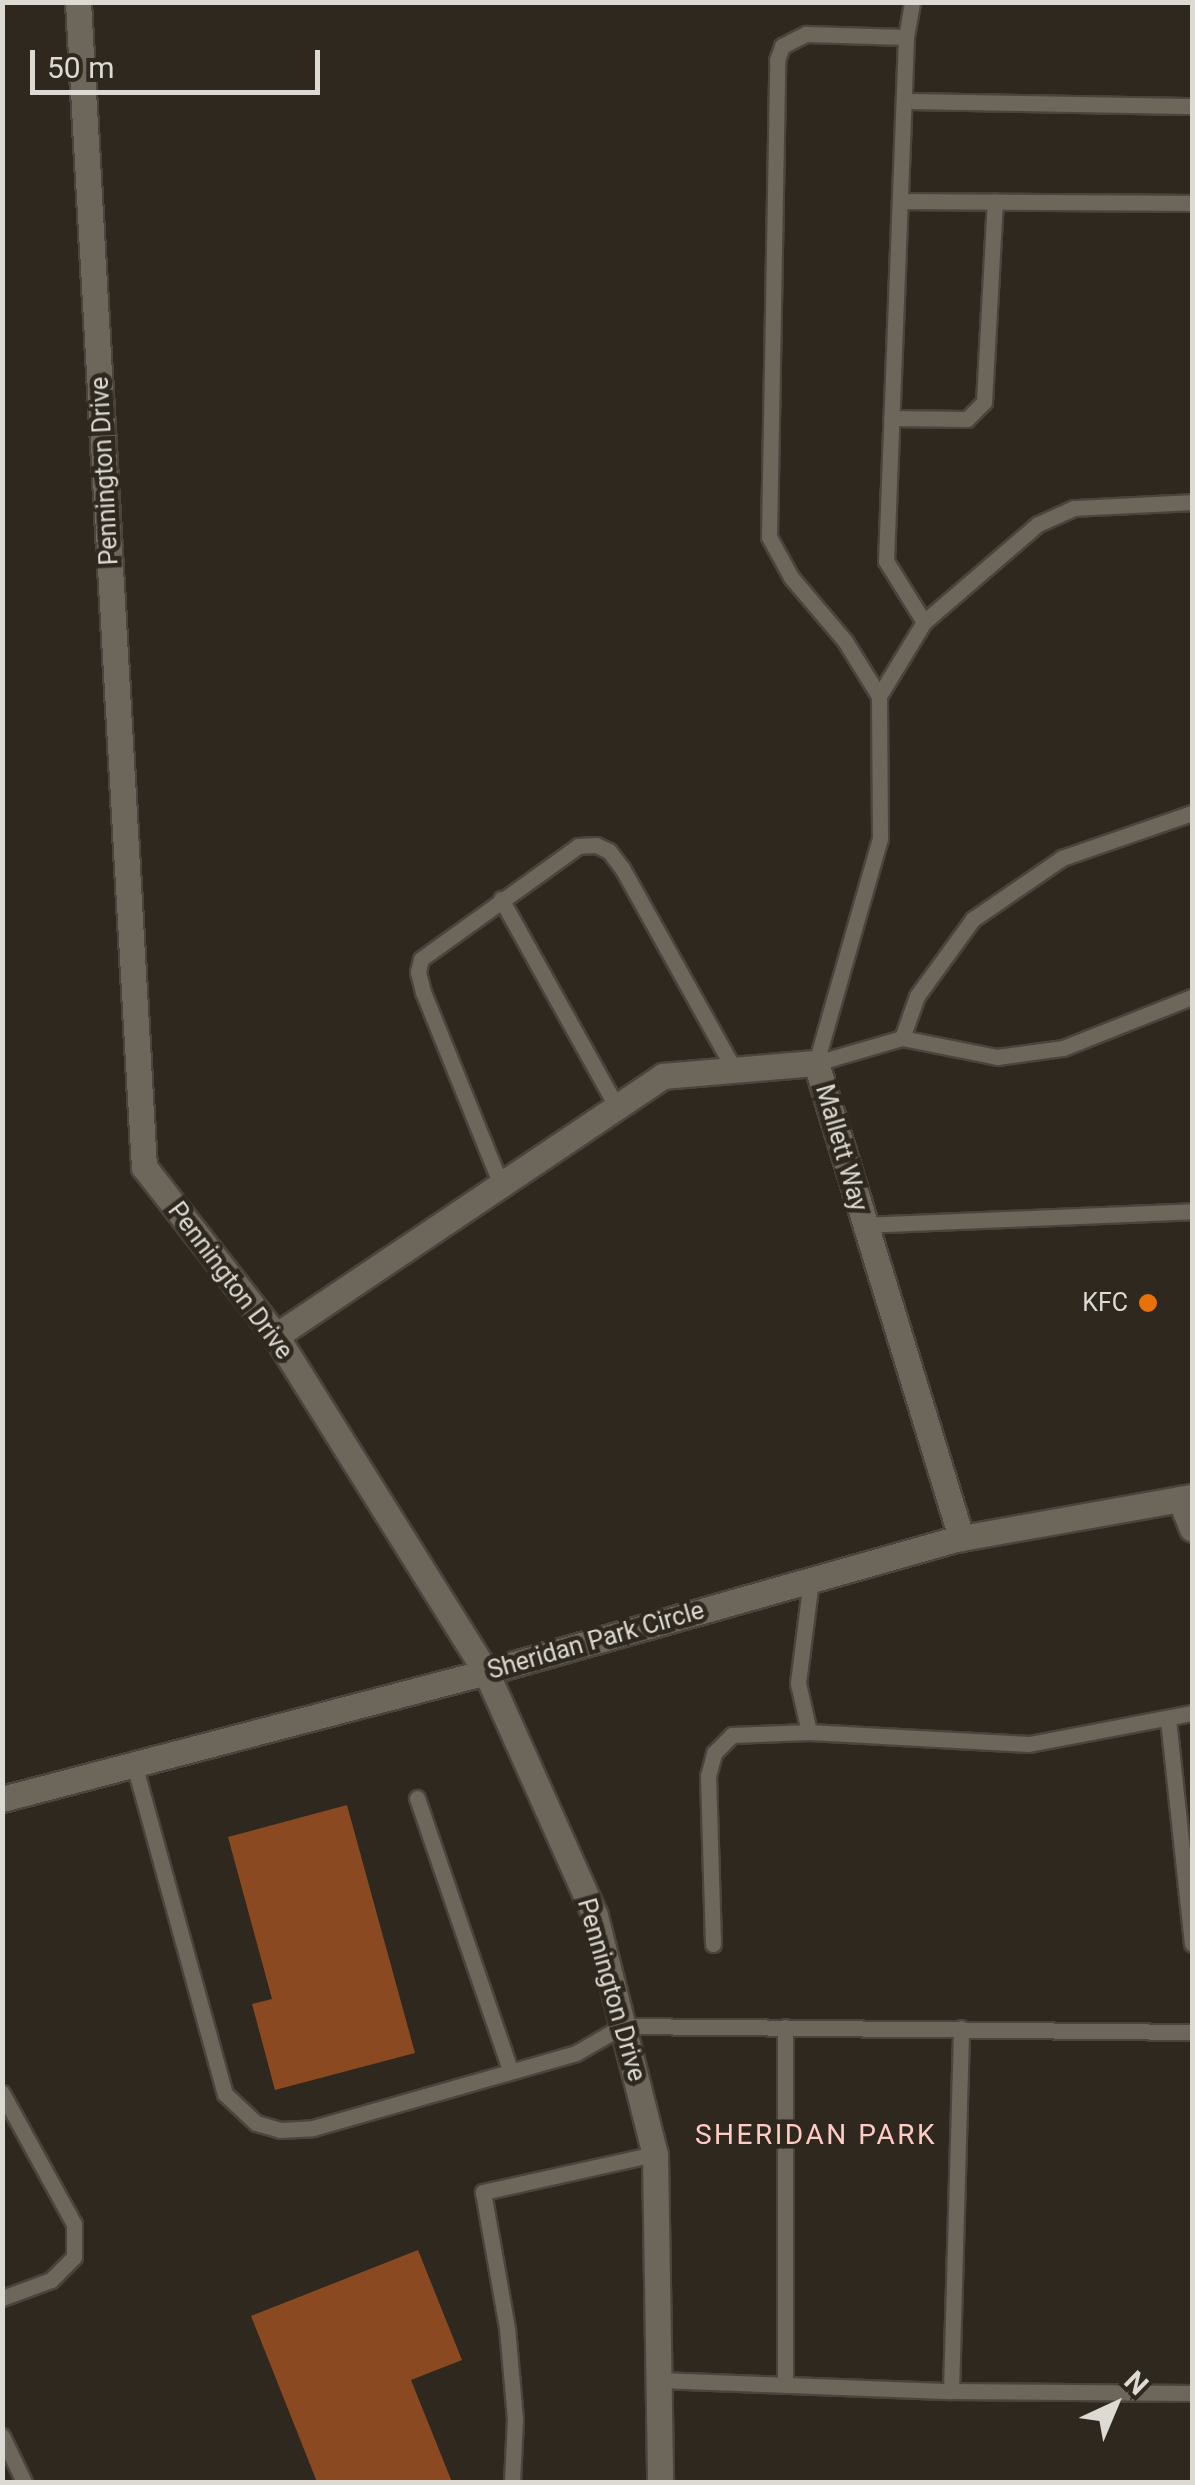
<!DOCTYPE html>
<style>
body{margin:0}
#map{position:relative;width:1195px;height:2485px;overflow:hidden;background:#2e281e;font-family:Roboto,sans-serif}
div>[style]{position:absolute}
.building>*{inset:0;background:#8a4920}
.roads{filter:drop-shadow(2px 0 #4a443d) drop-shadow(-2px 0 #4a443d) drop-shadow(0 2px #4a443d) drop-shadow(0 -2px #4a443d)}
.lane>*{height:15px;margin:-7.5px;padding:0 7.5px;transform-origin:7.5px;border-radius:7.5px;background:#6d665b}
.street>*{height:25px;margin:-12.5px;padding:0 12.5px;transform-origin:12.5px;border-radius:12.5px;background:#6d665b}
.dots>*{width:28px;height:28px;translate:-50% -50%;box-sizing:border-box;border:5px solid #2e281e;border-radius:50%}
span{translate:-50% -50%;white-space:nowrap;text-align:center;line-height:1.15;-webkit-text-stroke:9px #2e281e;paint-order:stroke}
.street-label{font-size:25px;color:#ddd9d3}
.poi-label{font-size:25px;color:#ddd9d3}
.right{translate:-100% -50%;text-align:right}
.neighbourhood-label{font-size:28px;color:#ffcbc4;letter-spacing:2.5px}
.frame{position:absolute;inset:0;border:5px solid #ddd9d3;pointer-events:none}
.north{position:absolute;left:1065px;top:2355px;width:100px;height:100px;-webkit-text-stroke:8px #2e281e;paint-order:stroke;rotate:44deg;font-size:28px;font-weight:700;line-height:40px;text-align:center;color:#ddd9d3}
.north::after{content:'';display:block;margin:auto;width:35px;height:45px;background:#ddd9d3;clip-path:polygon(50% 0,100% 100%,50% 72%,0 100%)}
.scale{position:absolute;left:30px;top:50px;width:290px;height:45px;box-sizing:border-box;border:5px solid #ddd9d3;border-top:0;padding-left:12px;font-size:30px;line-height:35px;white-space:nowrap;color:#ddd9d3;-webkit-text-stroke:8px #2e281e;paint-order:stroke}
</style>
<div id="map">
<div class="building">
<i style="clip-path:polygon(347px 1805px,415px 2053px,275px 2090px,252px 2004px,272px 1999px,228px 1837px)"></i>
<i style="clip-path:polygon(418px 2250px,462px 2360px,411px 2380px,452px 2482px,317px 2482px,251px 2316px)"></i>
</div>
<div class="roads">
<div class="lane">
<i style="left:904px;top:101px;width:288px;rotate:1deg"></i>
<i style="left:900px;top:201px;width:292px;rotate:0.4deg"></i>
<i style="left:891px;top:418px;width:76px;rotate:0.8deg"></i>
<i style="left:967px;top:419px;width:24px;rotate:-45deg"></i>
<i style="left:984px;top:402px;width:201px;rotate:-86.9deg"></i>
<i style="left:924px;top:622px;width:150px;rotate:-40.7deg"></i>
<i style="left:1038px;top:524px;width:39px;rotate:-24deg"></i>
<i style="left:1074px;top:508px;width:118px;rotate:-2.9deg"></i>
<i style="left:879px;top:696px;width:65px;rotate:-121.7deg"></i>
<i style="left:845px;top:641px;width:84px;rotate:-130.2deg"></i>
<i style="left:791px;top:577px;width:46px;rotate:-118.8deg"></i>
<i style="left:769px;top:537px;width:477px;rotate:-89deg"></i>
<i style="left:777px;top:60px;width:15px;rotate:-70deg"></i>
<i style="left:782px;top:46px;width:27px;rotate:-27deg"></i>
<i style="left:806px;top:34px;width:100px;rotate:1.7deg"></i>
<i style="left:501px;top:899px;width:238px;rotate:60.9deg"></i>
<i style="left:902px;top:1038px;width:45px;rotate:-70.3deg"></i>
<i style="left:917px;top:996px;width:95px;rotate:-54deg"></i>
<i style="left:973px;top:919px;width:108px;rotate:-34.4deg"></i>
<i style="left:1062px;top:858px;width:138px;rotate:-19.1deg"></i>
<i style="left:816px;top:1063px;width:233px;rotate:-74.1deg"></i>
<i style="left:880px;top:839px;width:143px;rotate:-90.4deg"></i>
<i style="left:879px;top:696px;width:87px;rotate:-58.7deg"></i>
<i style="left:924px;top:622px;width:72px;rotate:-121.9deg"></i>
<i style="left:886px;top:561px;width:524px;rotate:-87.81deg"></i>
<i style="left:906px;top:37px;width:36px;rotate:-80deg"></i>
<i style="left:816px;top:1063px;width:90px;rotate:-16.2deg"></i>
<i style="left:902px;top:1038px;width:97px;rotate:11.3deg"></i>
<i style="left:997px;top:1057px;width:67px;rotate:-7.8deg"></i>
<i style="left:1063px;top:1048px;width:139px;rotate:-21.6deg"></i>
<i style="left:501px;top:1185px;width:208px;rotate:-112deg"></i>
<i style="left:423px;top:992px;width:21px;rotate:-104deg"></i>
<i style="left:418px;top:972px;width:13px;rotate:-77deg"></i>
<i style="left:421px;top:959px;width:193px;rotate:-35.7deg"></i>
<i style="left:578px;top:846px;width:18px;rotate:-3deg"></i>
<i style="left:596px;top:845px;width:14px;rotate:25deg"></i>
<i style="left:609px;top:851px;width:21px;rotate:53deg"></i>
<i style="left:622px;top:868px;width:230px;rotate:60.9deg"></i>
<i style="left:863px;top:1225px;width:329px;rotate:-2.4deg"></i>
<i style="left:811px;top:1580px;width:104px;rotate:97.2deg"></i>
<i style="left:798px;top:1683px;width:50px;rotate:77.3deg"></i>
<i style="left:809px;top:1732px;width:220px;rotate:3.1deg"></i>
<i style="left:1029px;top:1744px;width:166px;rotate:-10.8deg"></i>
<i style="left:1168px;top:1719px;width:226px;rotate:83.9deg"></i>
<i style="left:134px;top:1764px;width:342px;rotate:74.6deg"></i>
<i style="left:225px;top:2094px;width:42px;rotate:43.1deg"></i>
<i style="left:256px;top:2123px;width:25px;rotate:16deg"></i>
<i style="left:280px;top:2130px;width:33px;rotate:-3deg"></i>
<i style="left:313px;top:2128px;width:273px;rotate:-15.9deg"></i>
<i style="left:576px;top:2053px;width:54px;rotate:-29.9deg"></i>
<i style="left:623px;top:2026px;width:569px;rotate:0.6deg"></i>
<i style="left:417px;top:1798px;width:287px;rotate:71.1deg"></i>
<i style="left:713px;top:1944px;width:168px;rotate:-91.7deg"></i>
<i style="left:708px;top:1776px;width:24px;rotate:-75deg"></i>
<i style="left:714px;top:1753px;width:25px;rotate:-45deg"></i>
<i style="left:732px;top:1735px;width:77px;rotate:-2.2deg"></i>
<i style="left:785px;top:2027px;width:358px;rotate:90deg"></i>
<i style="left:2px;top:2093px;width:149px;rotate:61.2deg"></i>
<i style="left:74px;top:2224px;width:33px;rotate:90deg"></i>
<i style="left:74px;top:2257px;width:33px;rotate:135deg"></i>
<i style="left:51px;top:2280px;width:52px;rotate:159.8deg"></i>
<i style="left:659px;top:2380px;width:292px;rotate:2.2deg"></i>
<i style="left:951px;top:2391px;width:241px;rotate:0.5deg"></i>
<i style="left:951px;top:2391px;width:363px;rotate:-88.4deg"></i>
<i style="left:2px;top:2436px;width:51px;rotate:64.4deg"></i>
<i style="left:512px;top:2482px;width:63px;rotate:-87.3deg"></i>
<i style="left:515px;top:2419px;width:91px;rotate:-95deg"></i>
<i style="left:507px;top:2328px;width:138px;rotate:-100deg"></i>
<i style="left:483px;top:2192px;width:176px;rotate:-12.5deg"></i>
</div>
<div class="street">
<i style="left:78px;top:2px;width:1167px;rotate:86.76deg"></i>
<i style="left:144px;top:1167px;width:214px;rotate:52deg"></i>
<i style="left:276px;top:1336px;width:396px;rotate:58deg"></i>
<i style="left:486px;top:1672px;width:267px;rotate:65.9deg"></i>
<i style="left:595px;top:1916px;width:245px;rotate:75.9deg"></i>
<i style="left:655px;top:2154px;width:328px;rotate:89.1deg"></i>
<i style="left:276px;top:1336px;width:466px;rotate:-33.9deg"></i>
<i style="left:663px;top:1076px;width:154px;rotate:-4.9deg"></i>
<i style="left:816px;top:1063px;width:497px;rotate:73deg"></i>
<i style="left:1180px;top:1499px;width:32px;rotate:68deg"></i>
<i style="left:2px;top:1799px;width:500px;rotate:-14.7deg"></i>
<i style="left:486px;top:1672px;width:494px;rotate:-15.8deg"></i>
<i style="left:961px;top:1538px;width:235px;rotate:-10.1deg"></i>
</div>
</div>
<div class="dots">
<i style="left:1148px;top:1303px;background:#e8710a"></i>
</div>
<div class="street-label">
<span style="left:105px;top:471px;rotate:-93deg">Pennington Drive</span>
<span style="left:841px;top:1148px;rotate:74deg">Mallett Way</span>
<span style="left:230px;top:1281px;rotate:53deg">Pennington Drive</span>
<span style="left:596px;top:1641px;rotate:-16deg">Sheridan Park Circle</span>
<span style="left:611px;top:1990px;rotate:74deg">Pennington Drive</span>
</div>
<div class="poi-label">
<span class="right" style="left:1128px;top:1303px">KFC</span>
</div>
<div class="neighbourhood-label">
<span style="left:816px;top:2135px">SHERIDAN PARK</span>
</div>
<div class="frame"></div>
<div class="north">N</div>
<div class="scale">50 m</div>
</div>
